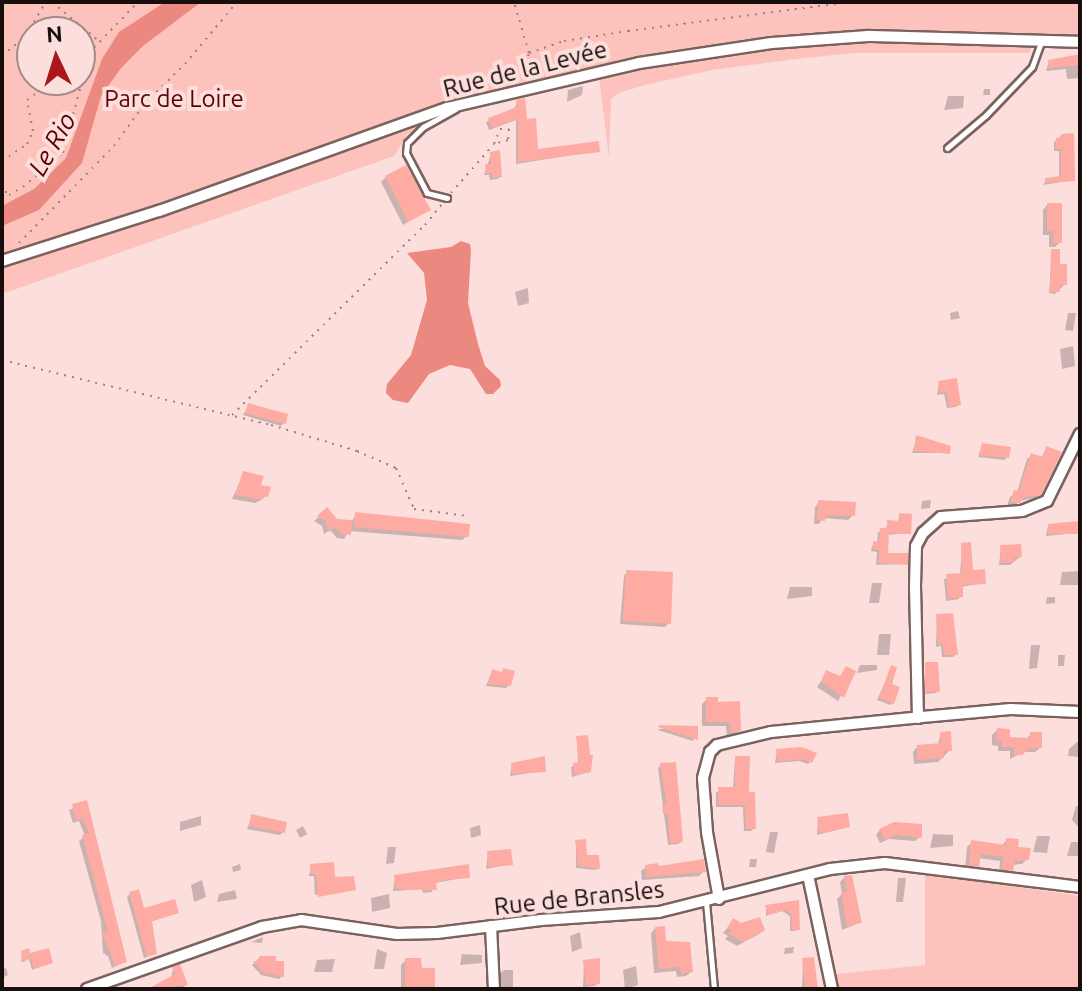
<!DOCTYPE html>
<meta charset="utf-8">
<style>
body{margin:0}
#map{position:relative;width:1082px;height:991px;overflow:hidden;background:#fcdfdc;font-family:Ubuntu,sans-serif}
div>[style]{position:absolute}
.green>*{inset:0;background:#fdc2bb}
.water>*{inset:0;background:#eb887f}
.shadow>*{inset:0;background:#0003}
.building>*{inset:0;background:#feaca3}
.path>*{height:2px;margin-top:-1px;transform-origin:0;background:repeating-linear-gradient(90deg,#998482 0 2px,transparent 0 8px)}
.roads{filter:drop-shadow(2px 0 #7a625f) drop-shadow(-2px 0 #7a625f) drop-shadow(0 2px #7a625f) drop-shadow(0 -2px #7a625f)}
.service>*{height:5px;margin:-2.5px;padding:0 2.5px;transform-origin:2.5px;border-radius:2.5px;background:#fff}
.minor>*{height:10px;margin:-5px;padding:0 5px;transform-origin:5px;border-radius:5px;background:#fff}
span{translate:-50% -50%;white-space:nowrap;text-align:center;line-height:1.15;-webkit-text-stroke:8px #fcdfdc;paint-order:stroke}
.street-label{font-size:24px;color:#180e0d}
.park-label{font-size:24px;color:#5f0207}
.water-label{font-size:26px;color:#5b0004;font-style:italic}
.frame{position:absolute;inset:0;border:4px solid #180e0d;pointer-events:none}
.north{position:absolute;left:16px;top:16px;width:80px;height:80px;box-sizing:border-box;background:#fcdfdc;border:2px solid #a18b89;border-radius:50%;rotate:356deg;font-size:22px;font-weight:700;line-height:32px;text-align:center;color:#180e0d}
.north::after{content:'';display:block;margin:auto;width:28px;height:36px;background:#aa171d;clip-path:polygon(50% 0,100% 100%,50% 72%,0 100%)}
</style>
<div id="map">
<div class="green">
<i style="clip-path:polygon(evenodd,2px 2px,1080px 2px,1080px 35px,856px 30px,737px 41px,622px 62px,463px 100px,2px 257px,2px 2px,32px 32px,80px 32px,80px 80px,32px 80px,32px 32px)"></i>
<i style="clip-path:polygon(867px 40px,1033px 44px,1029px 53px,854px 53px,805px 58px,712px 70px,645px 85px,619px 93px,611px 99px,609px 158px,599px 77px,717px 54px)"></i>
<i style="clip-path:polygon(435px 116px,408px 134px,394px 156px,2px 294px,2px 269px,23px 260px)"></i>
<i style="clip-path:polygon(925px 873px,1080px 896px,1080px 989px,838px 989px,836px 974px,925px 965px)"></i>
</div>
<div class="water">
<i style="clip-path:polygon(165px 2px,201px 2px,143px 46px,121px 68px,101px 96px,82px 163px,39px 210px,2px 226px,2px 206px,34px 189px,66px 158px,102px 59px,119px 32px)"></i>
<i style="clip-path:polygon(461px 241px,470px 244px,471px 250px,468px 303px,478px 344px,485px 366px,500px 380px,501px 386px,493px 394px,486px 394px,470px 369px,450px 365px,429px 374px,408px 403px,393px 400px,386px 393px,387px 384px,411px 355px,427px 300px,424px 273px,407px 253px,451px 247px)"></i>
</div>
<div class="shadow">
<i style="clip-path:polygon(1080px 58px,1080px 78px,1067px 79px,1066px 69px,1046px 71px,1049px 61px)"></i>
<i style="clip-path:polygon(583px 86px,582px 95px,567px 102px,568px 90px)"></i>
<i style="clip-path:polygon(984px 89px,990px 89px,990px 95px,983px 95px)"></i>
<i style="clip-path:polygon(948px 96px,964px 96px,963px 108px,944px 110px)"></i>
<i style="clip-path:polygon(517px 102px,536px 151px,598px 151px,516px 164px,516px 120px,489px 130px,486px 122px,514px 110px)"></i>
<i style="clip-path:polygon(1061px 136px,1073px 180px,1043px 185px,1046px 180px,1059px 178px,1059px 151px,1054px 151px,1054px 142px)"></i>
<i style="clip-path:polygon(491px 154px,500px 177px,497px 179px,490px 180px,489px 175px,484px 175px)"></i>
<i style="clip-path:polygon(386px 177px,428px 210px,403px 225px,381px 182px)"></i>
<i style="clip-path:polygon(1047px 205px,1060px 242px,1055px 247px,1049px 247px,1049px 235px,1043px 235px,1043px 210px)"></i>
<i style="clip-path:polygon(1052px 251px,1065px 284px,1055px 294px,1049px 293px)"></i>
<i style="clip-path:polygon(528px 288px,529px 303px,518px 306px,515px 292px)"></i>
<i style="clip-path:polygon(958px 311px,960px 318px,951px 320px,950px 313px)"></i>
<i style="clip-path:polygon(1068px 313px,1076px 313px,1073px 331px,1065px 330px)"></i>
<i style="clip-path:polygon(1073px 346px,1075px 366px,1062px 369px,1060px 349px)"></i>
<i style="clip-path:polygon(939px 383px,959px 404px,956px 407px,947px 408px,944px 394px,937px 395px)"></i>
<i style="clip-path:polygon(249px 405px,284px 423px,281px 426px,243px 415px)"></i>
<i style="clip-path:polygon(917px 438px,948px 453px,912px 453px)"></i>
<i style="clip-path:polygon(982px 445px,1007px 457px,1005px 460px,978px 457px)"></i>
<i style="clip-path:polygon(1047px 448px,1040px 494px,1035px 498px,1020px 501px,1014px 506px,1007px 506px,1010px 497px,1017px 492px,1027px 459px,1032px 455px,1041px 458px)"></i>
<i style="clip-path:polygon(244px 473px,266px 496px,261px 500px,255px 503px,232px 499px)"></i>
<i style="clip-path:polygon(931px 500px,930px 508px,921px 509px,922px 501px)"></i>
<i style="clip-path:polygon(819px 502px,853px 515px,848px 520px,823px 518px,819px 524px,814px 524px,815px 507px)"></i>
<i style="clip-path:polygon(327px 510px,336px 521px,351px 522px,356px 515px,467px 536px,462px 540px,349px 531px,344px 539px,337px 538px,330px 530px,324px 534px,322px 526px,314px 521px)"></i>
<i style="clip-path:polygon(900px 515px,909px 533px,887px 535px,886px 555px,906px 564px,876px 565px,877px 552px,871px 551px,872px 546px,877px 544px,878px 532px,885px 530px,888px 523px,897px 523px)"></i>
<i style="clip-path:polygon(1048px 526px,1077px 533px,1046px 536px)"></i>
<i style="clip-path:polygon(962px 545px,971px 572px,984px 583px,961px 587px,959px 599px,946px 601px,944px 579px,960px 575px)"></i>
<i style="clip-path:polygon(1001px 547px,1020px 557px,1010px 565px,999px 565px)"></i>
<i style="clip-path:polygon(1080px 571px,1080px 585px,1060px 585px,1062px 572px)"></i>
<i style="clip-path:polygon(627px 572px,669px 623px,665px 627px,620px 624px,624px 576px)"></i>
<i style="clip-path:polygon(872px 583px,882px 583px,879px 603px,869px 603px)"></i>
<i style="clip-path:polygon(790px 587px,812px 587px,812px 596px,787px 599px)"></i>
<i style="clip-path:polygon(1055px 597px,1055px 603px,1046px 604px,1047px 597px)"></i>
<i style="clip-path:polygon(937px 616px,956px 654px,953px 657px,942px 657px,941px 646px,936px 647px)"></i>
<i style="clip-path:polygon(879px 634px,891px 634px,889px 655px,877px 655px)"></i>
<i style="clip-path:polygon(1031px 645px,1040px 645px,1037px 668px,1029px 669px)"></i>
<i style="clip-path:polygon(1058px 655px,1065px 655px,1064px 666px,1058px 666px)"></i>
<i style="clip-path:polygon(926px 664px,938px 691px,936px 693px,925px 694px)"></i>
<i style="clip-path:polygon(860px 665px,877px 665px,877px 670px,857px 673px)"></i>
<i style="clip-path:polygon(892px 667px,893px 703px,890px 705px,877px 700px)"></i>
<i style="clip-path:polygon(846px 669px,853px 672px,838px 701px,817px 687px,827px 672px,839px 678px)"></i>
<i style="clip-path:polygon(492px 671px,509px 685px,506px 688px,486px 686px)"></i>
<i style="clip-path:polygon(707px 699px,716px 704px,739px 730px,734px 735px,727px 737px,726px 726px,702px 726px,702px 704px)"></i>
<i style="clip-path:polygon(696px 728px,693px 741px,658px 730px,659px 729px)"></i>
<i style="clip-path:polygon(997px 730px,1008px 739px,1025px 740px,1031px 734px,1040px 748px,1035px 752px,1023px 752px,1010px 759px,1010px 751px,998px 751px,998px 746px,992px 745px,992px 735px)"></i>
<i style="clip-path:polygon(941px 734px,950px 750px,938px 762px,914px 764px,913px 752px,917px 747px,937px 746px)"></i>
<i style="clip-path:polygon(577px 738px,589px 772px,572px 777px,571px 767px,578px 764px)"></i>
<i style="clip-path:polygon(1077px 742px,1080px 742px,1080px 757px,1068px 756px,1069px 749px)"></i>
<i style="clip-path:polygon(801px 749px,810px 762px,808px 764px,799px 761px,775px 763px,777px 751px)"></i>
<i style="clip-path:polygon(735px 758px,747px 794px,754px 828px,751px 831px,744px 831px,743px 807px,716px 807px,716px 792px,733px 789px)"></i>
<i style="clip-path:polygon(512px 765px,544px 771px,510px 776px)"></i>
<i style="clip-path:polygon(661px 765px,681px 842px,678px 844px,668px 845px,658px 768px)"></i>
<i style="clip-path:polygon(85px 803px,125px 962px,112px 968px,108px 956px,103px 953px,101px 921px,79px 841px,85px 836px,79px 821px,73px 823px,69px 810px)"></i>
<i style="clip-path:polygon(1076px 806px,1080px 806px,1080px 829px,1072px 820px)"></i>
<i style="clip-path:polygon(201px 816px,201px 825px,180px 831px,180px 822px)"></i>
<i style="clip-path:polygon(252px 816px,283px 832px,280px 835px,247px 829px)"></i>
<i style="clip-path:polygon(818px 819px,848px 827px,817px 835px)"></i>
<i style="clip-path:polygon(480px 825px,481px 835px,471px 838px,470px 828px)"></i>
<i style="clip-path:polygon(303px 826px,307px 834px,300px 838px,296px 830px)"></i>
<i style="clip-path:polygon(880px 830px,920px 837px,915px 841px,889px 839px,880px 843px,876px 835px)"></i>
<i style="clip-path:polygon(770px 832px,778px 832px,774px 853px,766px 852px)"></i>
<i style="clip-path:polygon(933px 834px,953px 835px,953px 846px,930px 848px)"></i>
<i style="clip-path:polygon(1037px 836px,1050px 836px,1047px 853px,1033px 852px)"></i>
<i style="clip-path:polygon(1007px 840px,1027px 859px,1022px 864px,1012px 865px,1007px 875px,999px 874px,1000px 861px,978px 858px,972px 870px,965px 869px,967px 847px,972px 842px,1002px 845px)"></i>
<i style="clip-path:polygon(576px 842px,598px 868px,596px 870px,576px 868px)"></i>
<i style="clip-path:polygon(1071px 842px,1080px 842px,1080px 856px,1067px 856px)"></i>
<i style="clip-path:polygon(388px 847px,396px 847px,394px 863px,386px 864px)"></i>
<i style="clip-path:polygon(488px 853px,511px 864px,486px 869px)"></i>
<i style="clip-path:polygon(750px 859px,757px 859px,756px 867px,749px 867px)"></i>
<i style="clip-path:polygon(240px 864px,241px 870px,233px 872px,232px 867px)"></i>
<i style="clip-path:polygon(311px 866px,334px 879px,353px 889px,315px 895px,314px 876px,309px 876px)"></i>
<i style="clip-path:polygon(646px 867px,704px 871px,699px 876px,642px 880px,641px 871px)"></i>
<i style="clip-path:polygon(395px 877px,468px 877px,440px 882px,434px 884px,432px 892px,423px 893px,422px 889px,393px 891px)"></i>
<i style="clip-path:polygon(845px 877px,859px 923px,842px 930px,837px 899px,842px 894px,840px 882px)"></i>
<i style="clip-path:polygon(898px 878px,906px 878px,903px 902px,896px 902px)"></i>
<i style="clip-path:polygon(202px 880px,206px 897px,194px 902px,191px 885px)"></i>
<i style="clip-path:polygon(235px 890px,237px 899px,236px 899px,217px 902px,219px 894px)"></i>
<i style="clip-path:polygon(130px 894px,142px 910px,177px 913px,150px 922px,155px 953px,144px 958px,127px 897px)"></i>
<i style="clip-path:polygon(389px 894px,390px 908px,372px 912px,371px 898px)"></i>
<i style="clip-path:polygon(797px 902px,796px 931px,790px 931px,790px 916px,782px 911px,766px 916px,766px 907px)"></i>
<i style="clip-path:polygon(729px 926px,757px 935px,737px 946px,725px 939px,728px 936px,723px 933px)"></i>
<i style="clip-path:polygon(655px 928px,691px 972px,686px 976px,677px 977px,676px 971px,654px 973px,651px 933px)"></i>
<i style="clip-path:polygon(580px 932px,582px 948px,572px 952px,570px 936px)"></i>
<i style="clip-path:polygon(263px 937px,262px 943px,251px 942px)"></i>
<i style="clip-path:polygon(794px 947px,793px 953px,784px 954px,785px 948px)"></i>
<i style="clip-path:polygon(377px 949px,387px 953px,384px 969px,374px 969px)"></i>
<i style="clip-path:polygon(22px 952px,28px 955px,51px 962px,32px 970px,29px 959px,21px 962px)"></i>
<i style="clip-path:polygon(462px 954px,482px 955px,482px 963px,460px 965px)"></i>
<i style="clip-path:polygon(259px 958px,282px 976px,279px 979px,261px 975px,252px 965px)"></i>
<i style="clip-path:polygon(335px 959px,332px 972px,314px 972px,317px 960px)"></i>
<i style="clip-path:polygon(406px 960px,420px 971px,433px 989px,401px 989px,401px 965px)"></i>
<i style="clip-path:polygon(803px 960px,816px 989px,802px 989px)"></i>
<i style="clip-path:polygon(584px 961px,598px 983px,595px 986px,583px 987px)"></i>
<i style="clip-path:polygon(636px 966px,638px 985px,625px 989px,623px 970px)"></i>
<i style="clip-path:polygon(6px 968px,8px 975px,2px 978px,2px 969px)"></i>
<i style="clip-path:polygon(173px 969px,186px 985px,182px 989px,150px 989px,171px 978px)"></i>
<i style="clip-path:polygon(504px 970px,513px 970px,513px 989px,522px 989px,499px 989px,499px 974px)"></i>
</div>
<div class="building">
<i style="clip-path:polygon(1080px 54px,1080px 65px,1049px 68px,1048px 60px)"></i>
<i style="clip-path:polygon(525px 98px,527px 119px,536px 118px,538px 149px,599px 141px,600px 152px,518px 162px,518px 119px,492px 128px,488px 118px,517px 107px,516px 100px)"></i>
<i style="clip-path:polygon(1074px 133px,1075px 181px,1045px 183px,1045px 178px,1061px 176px,1061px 149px,1056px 149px,1056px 138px,1061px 138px,1061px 134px)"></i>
<i style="clip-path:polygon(500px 150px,502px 177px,492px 178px,491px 173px,486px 174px,485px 164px,491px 164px,490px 152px)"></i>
<i style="clip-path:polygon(406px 165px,431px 210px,408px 222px,385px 176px)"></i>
<i style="clip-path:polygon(1047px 203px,1062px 203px,1062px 243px,1053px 243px,1053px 231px,1047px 231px)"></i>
<i style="clip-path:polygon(1051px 249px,1060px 249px,1060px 264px,1067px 264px,1067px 285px,1060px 285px,1060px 292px,1050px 292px)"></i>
<i style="clip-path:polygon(957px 378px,961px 405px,949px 407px,946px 392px,940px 393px,938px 381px)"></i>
<i style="clip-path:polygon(248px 403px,288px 414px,286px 424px,245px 413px)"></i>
<i style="clip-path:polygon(916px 435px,951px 446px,950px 454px,914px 451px)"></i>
<i style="clip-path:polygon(982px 443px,1011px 447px,1009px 458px,979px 455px)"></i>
<i style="clip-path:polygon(1046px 446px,1062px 452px,1041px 495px,1024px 497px,1020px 503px,1010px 502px,1014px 490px,1019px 491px,1031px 453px,1043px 457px)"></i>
<i style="clip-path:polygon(243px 471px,264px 476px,261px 485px,271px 487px,268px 497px,263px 496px,262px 500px,235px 495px)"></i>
<i style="clip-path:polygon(818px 500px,856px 502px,855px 516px,826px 515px,825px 521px,817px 520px)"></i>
<i style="clip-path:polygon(327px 507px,337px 519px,352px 520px,351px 535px,342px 534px,335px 527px,329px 532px,326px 521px,317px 516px)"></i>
<i style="clip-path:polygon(355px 512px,470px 524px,469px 537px,354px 527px)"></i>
<i style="clip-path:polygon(899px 513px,912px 514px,911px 534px,889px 533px,888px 553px,908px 553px,908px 565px,878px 563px,879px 550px,873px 549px,873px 541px,879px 542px,880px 528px,887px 528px,887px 520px,899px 521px)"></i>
<i style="clip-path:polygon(1078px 521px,1079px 534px,1048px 534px,1048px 524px)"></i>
<i style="clip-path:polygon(971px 542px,973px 570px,985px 569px,986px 584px,963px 585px,963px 597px,948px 599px,946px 574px,962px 573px,961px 543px)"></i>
<i style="clip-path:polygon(1021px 544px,1022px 557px,1014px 558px,1014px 562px,1001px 563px,1000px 545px)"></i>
<i style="clip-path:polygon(626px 570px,673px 572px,671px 624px,623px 621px)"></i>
<i style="clip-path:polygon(953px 613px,958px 655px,944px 655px,943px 644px,938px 645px,936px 614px)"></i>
<i style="clip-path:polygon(925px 662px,938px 662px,940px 692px,925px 692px)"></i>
<i style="clip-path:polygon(891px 665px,897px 667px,892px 684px,900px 687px,894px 704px,879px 698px)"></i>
<i style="clip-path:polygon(846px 666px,856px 671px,844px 698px,821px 681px,826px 670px,840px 676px)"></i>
<i style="clip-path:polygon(503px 668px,515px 671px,511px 686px,488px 684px,492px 669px,502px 672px)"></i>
<i style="clip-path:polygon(706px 697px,718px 697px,718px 702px,740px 701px,741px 731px,731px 733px,730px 722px,706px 722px)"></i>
<i style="clip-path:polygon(659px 725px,698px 726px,698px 740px,658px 727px)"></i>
<i style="clip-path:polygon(997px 728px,1010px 729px,1010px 737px,1030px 738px,1030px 732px,1042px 732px,1042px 748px,1030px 748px,1022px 755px,1014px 755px,1014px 747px,1002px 747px,1002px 741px,996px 741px)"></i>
<i style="clip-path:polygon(951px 731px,952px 751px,944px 751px,944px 758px,917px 760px,917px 745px,941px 743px,940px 732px)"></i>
<i style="clip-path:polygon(588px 735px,590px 755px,593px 755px,591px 772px,574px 775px,573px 763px,579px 762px,576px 736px)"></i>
<i style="clip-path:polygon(802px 747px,817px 753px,812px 763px,802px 759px,777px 762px,776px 749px)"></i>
<i style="clip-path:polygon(545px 756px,546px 772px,512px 774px,511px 763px)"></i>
<i style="clip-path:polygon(735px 756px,750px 756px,749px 792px,755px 792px,756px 829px,746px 829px,745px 805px,718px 805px,718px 787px,735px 787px)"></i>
<i style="clip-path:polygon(676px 762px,683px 842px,670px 844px,668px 814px,663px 814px,662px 806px,667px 805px,660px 763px)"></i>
<i style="clip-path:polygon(87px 800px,127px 962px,115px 966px,102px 933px,108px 932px,82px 835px,89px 833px,82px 818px,76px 820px,72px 804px)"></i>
<i style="clip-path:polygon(848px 813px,850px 827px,819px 834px,817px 817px)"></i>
<i style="clip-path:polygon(251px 814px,287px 822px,285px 833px,249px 826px)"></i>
<i style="clip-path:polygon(894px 822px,922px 824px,922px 838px,895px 835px,885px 840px,879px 829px)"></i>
<i style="clip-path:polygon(1006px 838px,1019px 839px,1018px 847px,1031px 848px,1029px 860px,1015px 861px,1013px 871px,1002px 869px,1004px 857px,981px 854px,979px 867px,969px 865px,971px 840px,1006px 845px)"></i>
<i style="clip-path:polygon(586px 839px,587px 855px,599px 855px,600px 869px,578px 866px,575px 840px)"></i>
<i style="clip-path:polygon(511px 849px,513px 865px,488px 867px,487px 851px)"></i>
<i style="clip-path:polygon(704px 859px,706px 872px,646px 877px,645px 865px,658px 863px,659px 866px)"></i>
<i style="clip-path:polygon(334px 862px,335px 877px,354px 876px,356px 890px,318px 897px,316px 874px,311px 874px,310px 864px)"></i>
<i style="clip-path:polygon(469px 864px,470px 878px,445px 880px,436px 883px,437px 890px,396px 889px,394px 875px)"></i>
<i style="clip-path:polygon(852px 875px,862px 923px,847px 926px,841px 893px,847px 891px,844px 876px)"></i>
<i style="clip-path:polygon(139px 889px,144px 908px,175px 899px,179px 913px,152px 921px,157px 954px,147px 957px,129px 892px)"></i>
<i style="clip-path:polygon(799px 900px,800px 930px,792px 930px,791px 914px,785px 910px,768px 915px,765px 905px)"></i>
<i style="clip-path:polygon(760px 917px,765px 930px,756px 936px,743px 942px,728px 933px,731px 930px,727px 928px,733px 918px,741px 923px)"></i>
<i style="clip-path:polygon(665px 926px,666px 941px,690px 942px,693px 972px,681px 974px,680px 967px,659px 969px,655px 927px)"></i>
<i style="clip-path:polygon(29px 948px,30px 953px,49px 948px,53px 963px,34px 969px,31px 958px,23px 962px,21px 951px)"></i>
<i style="clip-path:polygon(259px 956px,276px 956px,276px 961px,284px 961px,284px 977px,264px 973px,253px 961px,259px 961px)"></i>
<i style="clip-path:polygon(814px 957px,818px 989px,805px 989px,802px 958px)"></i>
<i style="clip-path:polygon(405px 958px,421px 958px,422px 968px,435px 968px,435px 989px,405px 989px)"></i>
<i style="clip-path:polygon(600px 958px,600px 984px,586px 985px,583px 960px)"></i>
<i style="clip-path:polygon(180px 964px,188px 985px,148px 989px,175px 974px,172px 967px)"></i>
</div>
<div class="path">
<i style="left:52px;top:2px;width:64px;rotate:39.9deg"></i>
<i style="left:32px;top:27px;width:9px;rotate:32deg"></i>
<i style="left:529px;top:53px;width:37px;rotate:-19deg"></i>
<i style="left:564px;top:41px;width:65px;rotate:-8.9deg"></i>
<i style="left:628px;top:31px;width:225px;rotate:-7.4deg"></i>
<i style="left:2px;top:56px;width:31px;rotate:-40deg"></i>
<i style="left:26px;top:36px;width:39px;rotate:-60deg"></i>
<i style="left:546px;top:64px;width:58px;rotate:-3.9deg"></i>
<i style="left:478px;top:89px;width:47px;rotate:-22.7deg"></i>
<i style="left:521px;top:71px;width:9px;rotate:-54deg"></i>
<i style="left:526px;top:64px;width:11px;rotate:-75deg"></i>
<i style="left:529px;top:53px;width:53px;rotate:-106.4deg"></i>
<i style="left:2px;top:161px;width:30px;rotate:-34deg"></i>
<i style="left:27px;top:144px;width:14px;rotate:-65deg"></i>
<i style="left:33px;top:131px;width:32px;rotate:-101deg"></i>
<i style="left:27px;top:100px;width:35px;rotate:-35deg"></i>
<i style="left:2px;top:184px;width:13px;rotate:63deg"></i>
<i style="left:451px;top:193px;width:65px;rotate:-48.7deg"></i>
<i style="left:494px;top:144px;width:16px;rotate:-68deg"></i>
<i style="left:500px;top:129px;width:9px"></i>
<i style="left:509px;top:129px;width:11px;rotate:95deg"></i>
<i style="left:508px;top:140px;width:15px;rotate:164deg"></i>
<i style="left:2px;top:199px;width:24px;rotate:-30deg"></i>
<i style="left:23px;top:187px;width:52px;rotate:-40.4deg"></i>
<i style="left:63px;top:153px;width:74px;rotate:-75.2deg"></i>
<i style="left:82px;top:81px;width:22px;rotate:-87deg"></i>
<i style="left:83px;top:59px;width:79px;rotate:-46deg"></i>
<i style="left:19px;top:243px;width:136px;rotate:-45.6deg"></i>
<i style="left:114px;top:146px;width:53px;rotate:-54.2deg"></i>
<i style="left:145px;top:103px;width:56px;rotate:-44.3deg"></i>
<i style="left:185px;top:64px;width:81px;rotate:-50deg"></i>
<i style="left:2px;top:360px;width:277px;rotate:13.6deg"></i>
<i style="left:271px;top:425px;width:90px;rotate:16.8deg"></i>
<i style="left:357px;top:451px;width:43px;rotate:23.6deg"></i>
<i style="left:396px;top:468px;width:45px;rotate:66.3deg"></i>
<i style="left:414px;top:509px;width:54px;rotate:7.4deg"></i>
<i style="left:232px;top:415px;width:271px;rotate:-44.6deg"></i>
<i style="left:425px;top:225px;width:27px;rotate:-51deg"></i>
</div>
<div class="roads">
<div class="service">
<i style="left:947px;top:148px;width:51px;rotate:-40.2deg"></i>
<i style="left:986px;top:115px;width:66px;rotate:-46.2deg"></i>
<i style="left:1032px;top:67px;width:29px;rotate:-70deg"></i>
<i style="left:447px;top:198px;width:21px;rotate:-166deg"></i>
<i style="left:427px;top:193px;width:45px;rotate:-117.7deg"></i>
<i style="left:406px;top:153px;width:10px;rotate:-84deg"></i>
<i style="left:407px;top:143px;width:23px;rotate:-45deg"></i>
<i style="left:423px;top:127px;width:37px;rotate:-29deg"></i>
<i style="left:706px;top:902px;width:87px;rotate:84.7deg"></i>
</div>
<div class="minor">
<i style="left:2px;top:261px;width:165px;rotate:-17.7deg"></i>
<i style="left:159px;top:211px;width:306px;rotate:-19.7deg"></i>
<i style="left:447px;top:108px;width:197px;rotate:-13.2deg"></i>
<i style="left:639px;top:63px;width:134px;rotate:-8.6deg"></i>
<i style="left:772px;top:43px;width:96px;rotate:-4.2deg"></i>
<i style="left:868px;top:36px;width:212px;rotate:1.6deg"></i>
<i style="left:918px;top:718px;width:131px;rotate:-91.3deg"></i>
<i style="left:915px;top:587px;width:41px;rotate:-88.6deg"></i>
<i style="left:916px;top:546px;width:15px;rotate:-62deg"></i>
<i style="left:923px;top:533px;width:24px;rotate:-42deg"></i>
<i style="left:941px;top:517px;width:81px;rotate:-4.2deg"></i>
<i style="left:1022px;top:511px;width:27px;rotate:-22deg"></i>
<i style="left:1047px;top:501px;width:75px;rotate:-63.8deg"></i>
<i style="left:808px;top:875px;width:116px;rotate:78.1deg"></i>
<i style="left:719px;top:899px;width:68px;rotate:-100.2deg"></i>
<i style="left:707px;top:832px;width:54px;rotate:-94.2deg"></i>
<i style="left:703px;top:778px;width:27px;rotate:-75deg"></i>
<i style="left:710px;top:752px;width:10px;rotate:-45deg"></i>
<i style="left:717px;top:745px;width:56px;rotate:-13.5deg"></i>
<i style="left:771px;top:732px;width:152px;rotate:-5.7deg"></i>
<i style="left:922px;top:717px;width:89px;rotate:-5.1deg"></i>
<i style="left:1011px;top:709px;width:69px;rotate:2.5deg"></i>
<i style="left:491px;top:926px;width:63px;rotate:87.3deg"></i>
<i style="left:87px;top:989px;width:186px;rotate:-19.5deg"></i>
<i style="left:262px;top:927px;width:40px;rotate:-10deg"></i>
<i style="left:301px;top:920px;width:97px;rotate:8.3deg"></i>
<i style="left:397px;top:934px;width:40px;rotate:-1.4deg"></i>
<i style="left:437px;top:933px;width:105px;rotate:-7.1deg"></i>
<i style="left:541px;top:920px;width:118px;rotate:-3.9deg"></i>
<i style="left:659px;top:912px;width:176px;rotate:-14.1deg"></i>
<i style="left:830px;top:869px;width:55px;rotate:-6.2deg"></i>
<i style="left:885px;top:863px;width:196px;rotate:7deg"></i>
</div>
</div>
<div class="street-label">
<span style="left:525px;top:69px;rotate:-14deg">Rue de la Levée</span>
<span style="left:579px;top:898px;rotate:-6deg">Rue de Bransles</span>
</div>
<div class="park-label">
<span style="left:174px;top:99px">Parc de Loire</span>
</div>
<div class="water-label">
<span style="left:52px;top:144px;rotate:-60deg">Le Rio</span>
</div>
<div class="frame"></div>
<div class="north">N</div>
</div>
